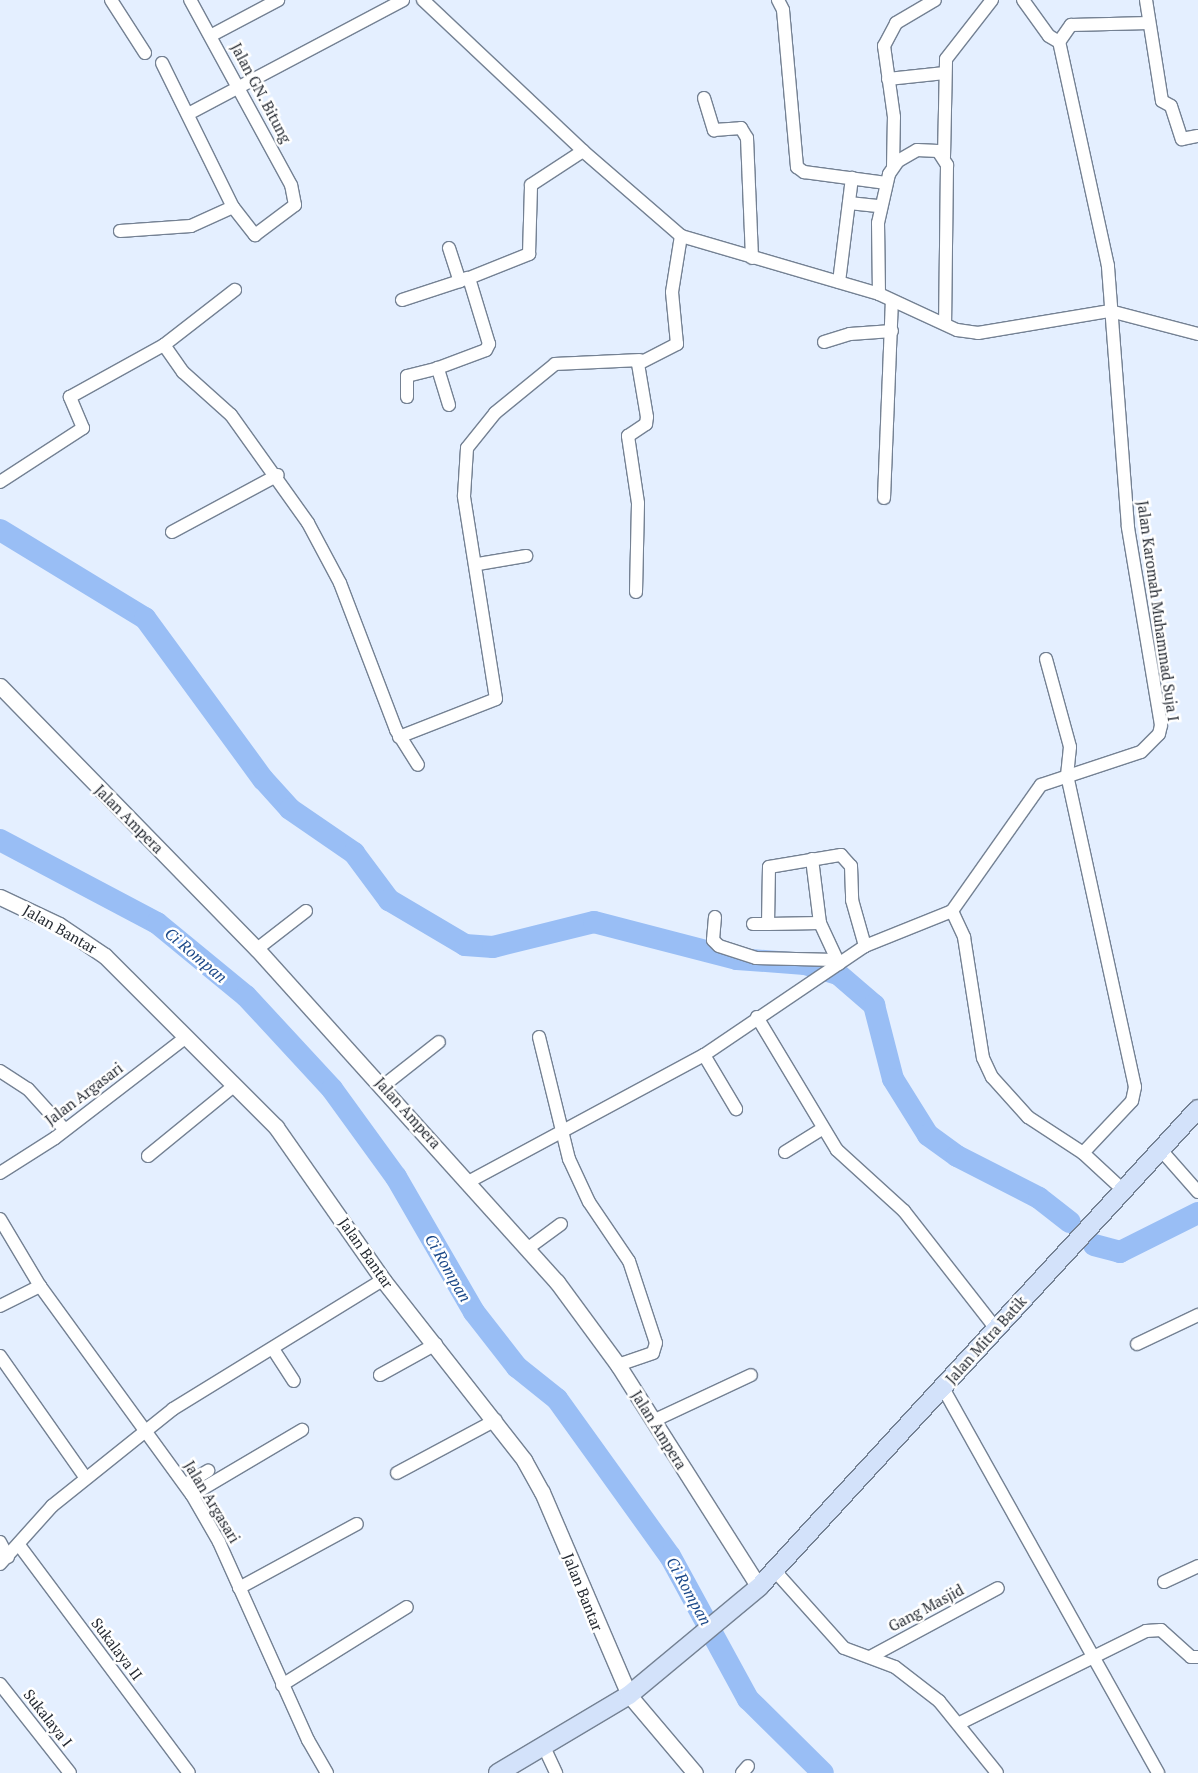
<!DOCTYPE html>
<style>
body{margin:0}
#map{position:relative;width:1198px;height:1773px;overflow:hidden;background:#e4efff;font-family:"PT Serif",serif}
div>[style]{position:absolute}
.river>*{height:22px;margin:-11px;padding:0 11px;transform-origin:11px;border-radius:11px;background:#99bef5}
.roads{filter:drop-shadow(1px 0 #748193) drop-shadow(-1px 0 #748193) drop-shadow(0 1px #748193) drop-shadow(0 -1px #748193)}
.minor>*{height:12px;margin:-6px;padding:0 6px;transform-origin:6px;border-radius:6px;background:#fff}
.tertiary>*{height:15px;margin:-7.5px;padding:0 7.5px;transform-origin:7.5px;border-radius:7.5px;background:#fff}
.secondary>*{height:18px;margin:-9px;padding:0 9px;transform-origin:9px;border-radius:9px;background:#d3e2fa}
span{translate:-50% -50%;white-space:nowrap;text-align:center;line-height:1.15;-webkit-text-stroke:5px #fff;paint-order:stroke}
.street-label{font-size:15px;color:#252a32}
.water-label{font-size:16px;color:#1b4888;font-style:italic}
</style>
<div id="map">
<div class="river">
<i style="left:0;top:530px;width:170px;rotate:31.3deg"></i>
<i style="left:145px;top:618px;width:200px;rotate:53.8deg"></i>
<i style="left:263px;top:779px;width:40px;rotate:48deg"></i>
<i style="left:290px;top:809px;width:78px;rotate:34.5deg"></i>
<i style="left:354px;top:853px;width:59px;rotate:53.3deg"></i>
<i style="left:389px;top:900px;width:88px;rotate:30.6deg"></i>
<i style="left:465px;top:945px;width:28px;rotate:4deg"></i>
<i style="left:493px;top:947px;width:104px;rotate:-13.9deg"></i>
<i style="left:594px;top:922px;width:148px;rotate:14.5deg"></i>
<i style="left:737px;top:959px;width:68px;rotate:4.2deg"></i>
<i style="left:805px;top:964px;width:34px;rotate:17deg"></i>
<i style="left:838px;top:974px;width:48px;rotate:40.7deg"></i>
<i style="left:874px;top:1005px;width:76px;rotate:75.6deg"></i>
<i style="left:893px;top:1079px;width:66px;rotate:58deg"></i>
<i style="left:928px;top:1135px;width:36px;rotate:36deg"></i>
<i style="left:957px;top:1156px;width:92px;rotate:27.1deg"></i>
<i style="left:1039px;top:1198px;width:39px;rotate:38deg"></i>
<i style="left:0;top:840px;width:178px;rotate:27.9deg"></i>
<i style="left:157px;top:923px;width:115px;rotate:39.4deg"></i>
<i style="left:246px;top:996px;width:127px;rotate:47.2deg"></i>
<i style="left:332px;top:1089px;width:109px;rotate:54deg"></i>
<i style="left:396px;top:1177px;width:156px;rotate:60deg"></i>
<i style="left:474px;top:1312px;width:70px;rotate:52deg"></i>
<i style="left:517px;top:1367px;width:51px;rotate:38.7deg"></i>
<i style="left:557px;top:1399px;width:193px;rotate:54.3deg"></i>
<i style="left:670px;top:1556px;width:163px;rotate:61.4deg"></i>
<i style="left:748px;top:1699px;width:105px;rotate:44.6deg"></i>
<i style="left:1094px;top:1245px;width:27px;rotate:15deg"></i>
<i style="left:1120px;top:1252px;width:87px;rotate:-26.6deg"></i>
</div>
<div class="roads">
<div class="minor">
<i style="left:111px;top:0;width:63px;rotate:57.3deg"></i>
<i style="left:423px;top:0;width:220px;rotate:43.3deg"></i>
<i style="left:583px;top:151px;width:130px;rotate:40.9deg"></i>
<i style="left:681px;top:236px;width:206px;rotate:16.3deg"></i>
<i style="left:879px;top:294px;width:86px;rotate:24.8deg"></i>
<i style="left:957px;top:330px;width:21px;rotate:8deg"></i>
<i style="left:978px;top:333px;width:134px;rotate:-9.5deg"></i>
<i style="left:1110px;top:311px;width:91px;rotate:14.6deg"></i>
<i style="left:778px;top:0;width:11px;rotate:63deg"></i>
<i style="left:783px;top:10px;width:158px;rotate:84.9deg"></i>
<i style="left:797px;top:167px;width:9px;rotate:36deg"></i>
<i style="left:804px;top:172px;width:83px;rotate:7.6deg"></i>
<i style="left:1023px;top:0;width:44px;rotate:54.2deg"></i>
<i style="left:1049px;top:36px;width:12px;rotate:31deg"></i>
<i style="left:1146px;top:0;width:102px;rotate:81deg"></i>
<i style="left:1162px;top:101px;width:10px;rotate:29deg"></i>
<i style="left:1171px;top:106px;width:35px;rotate:72deg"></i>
<i style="left:1182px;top:139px;width:16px;rotate:-11deg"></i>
<i style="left:212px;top:35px;width:75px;rotate:-27.9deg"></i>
<i style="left:162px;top:63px;width:161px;rotate:63.8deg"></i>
<i style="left:888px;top:79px;width:57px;rotate:-6deg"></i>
<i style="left:704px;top:98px;width:34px;rotate:73deg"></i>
<i style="left:714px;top:130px;width:27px;rotate:-4deg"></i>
<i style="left:741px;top:128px;width:12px;rotate:59deg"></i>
<i style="left:747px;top:138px;width:120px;rotate:87.6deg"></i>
<i style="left:190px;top:113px;width:241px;rotate:-27.9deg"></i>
<i style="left:944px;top:157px;width:98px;rotate:-88.8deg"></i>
<i style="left:946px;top:59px;width:75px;rotate:-52.1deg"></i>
<i style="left:893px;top:167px;width:50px;rotate:-88.9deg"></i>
<i style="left:894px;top:117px;width:72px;rotate:-98deg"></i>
<i style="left:884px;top:46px;width:26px;rotate:-62deg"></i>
<i style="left:896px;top:23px;width:45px;rotate:-30.5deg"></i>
<i style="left:849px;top:203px;width:31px;rotate:6deg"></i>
<i style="left:120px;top:231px;width:71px;rotate:-4deg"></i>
<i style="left:191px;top:226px;width:46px;rotate:-24.3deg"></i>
<i style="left:233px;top:207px;width:36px;rotate:52deg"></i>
<i style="left:255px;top:235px;width:50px;rotate:-36.9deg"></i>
<i style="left:295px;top:205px;width:20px;rotate:-101deg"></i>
<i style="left:291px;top:185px;width:211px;rotate:-118.6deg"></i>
<i style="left:449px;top:248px;width:35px;rotate:72deg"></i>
<i style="left:460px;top:281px;width:8px;rotate:-23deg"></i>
<i style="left:839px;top:282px;width:105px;rotate:-82.9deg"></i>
<i style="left:879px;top:294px;width:71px;rotate:-90.8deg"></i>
<i style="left:878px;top:223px;width:50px;rotate:-77.3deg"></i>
<i style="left:889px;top:174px;width:16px;rotate:-55deg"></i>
<i style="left:898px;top:161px;width:22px;rotate:-30deg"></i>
<i style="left:917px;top:150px;width:21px;rotate:3deg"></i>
<i style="left:938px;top:151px;width:17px;rotate:57deg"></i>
<i style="left:947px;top:165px;width:159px;rotate:90.7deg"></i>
<i style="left:402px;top:300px;width:61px;rotate:-18.1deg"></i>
<i style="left:824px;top:342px;width:27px;rotate:-17deg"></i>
<i style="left:850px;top:334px;width:42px;rotate:-4.1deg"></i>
<i style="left:164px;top:345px;width:33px;rotate:55deg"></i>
<i style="left:183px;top:372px;width:64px;rotate:41.9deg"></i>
<i style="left:231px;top:415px;width:133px;rotate:54.5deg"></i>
<i style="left:308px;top:523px;width:68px;rotate:61.9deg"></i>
<i style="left:340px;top:583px;width:157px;rotate:69.1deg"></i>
<i style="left:396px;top:730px;width:41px;rotate:57.8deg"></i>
<i style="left:407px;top:397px;width:21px;rotate:-90deg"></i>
<i style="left:407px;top:376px;width:32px;rotate:-14deg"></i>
<i style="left:449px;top:405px;width:39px;rotate:-107deg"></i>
<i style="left:438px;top:368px;width:51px;rotate:-20.6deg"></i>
<i style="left:486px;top:350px;width:7px;rotate:-63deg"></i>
<i style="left:489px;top:344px;width:69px;rotate:-106.9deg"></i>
<i style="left:469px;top:278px;width:65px;rotate:-21.8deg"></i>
<i style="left:529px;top:254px;width:69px;rotate:-88.3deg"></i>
<i style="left:531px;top:185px;width:62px;rotate:-33.2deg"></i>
<i style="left:0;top:482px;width:99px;rotate:-33deg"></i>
<i style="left:83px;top:428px;width:34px;rotate:-113deg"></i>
<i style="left:70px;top:397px;width:107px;rotate:-29deg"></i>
<i style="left:164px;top:345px;width:90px;rotate:-37.8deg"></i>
<i style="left:884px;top:498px;width:197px;rotate:-87.7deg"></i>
<i style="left:172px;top:532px;width:120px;rotate:-28.3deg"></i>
<i style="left:478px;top:564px;width:49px;rotate:-9.5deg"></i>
<i style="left:636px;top:592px;width:89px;rotate:-88.7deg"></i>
<i style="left:638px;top:503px;width:68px;rotate:-98.5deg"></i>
<i style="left:628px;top:436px;width:22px;rotate:-34deg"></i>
<i style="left:646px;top:424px;width:7px;rotate:-82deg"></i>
<i style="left:647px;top:417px;width:54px;rotate:-99.6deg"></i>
<i style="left:638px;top:364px;width:44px;rotate:-27.1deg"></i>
<i style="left:677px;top:344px;width:52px;rotate:-95.5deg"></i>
<i style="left:672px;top:292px;width:57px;rotate:-80.9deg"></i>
<i style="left:1046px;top:659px;width:91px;rotate:74.7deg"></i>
<i style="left:1070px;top:747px;width:28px;rotate:96deg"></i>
<i style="left:1067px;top:775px;width:319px;rotate:77.7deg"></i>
<i style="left:1135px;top:1087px;width:14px;rotate:102deg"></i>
<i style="left:1132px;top:1101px;width:71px;rotate:133.3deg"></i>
<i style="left:399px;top:737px;width:104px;rotate:-21.4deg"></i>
<i style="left:496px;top:699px;width:206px;rotate:-99deg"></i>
<i style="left:464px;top:496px;width:48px;rotate:-86.4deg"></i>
<i style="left:467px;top:448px;width:45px;rotate:-51.3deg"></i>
<i style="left:495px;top:413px;width:77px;rotate:-39.2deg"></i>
<i style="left:555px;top:364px;width:85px;rotate:-2.7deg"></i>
<i style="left:812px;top:859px;width:64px;rotate:82.9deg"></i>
<i style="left:820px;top:923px;width:45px;rotate:65.1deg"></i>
<i style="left:952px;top:911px;width:29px;rotate:65deg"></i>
<i style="left:964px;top:937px;width:122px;rotate:81.1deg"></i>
<i style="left:983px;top:1058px;width:21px;rotate:65deg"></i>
<i style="left:992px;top:1077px;width:54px;rotate:48deg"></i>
<i style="left:1028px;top:1117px;width:66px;rotate:33.2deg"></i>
<i style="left:1083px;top:1153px;width:54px;rotate:42.8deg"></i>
<i style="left:715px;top:917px;width:23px;rotate:95deg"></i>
<i style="left:713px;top:940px;width:8px;rotate:45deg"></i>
<i style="left:719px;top:946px;width:39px;rotate:18deg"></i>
<i style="left:756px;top:958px;width:79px;rotate:1.5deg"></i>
<i style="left:753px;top:924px;width:15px"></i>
<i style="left:768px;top:924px;width:57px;rotate:-89deg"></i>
<i style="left:769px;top:867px;width:73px;rotate:-9.5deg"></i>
<i style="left:841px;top:855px;width:15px;rotate:48deg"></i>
<i style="left:851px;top:866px;width:34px;rotate:88deg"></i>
<i style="left:852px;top:900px;width:48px;rotate:74.2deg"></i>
<i style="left:768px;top:924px;width:52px;rotate:-1.1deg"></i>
<i style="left:257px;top:949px;width:62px;rotate:-37.8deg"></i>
<i style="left:757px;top:1017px;width:155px;rotate:59deg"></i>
<i style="left:837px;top:1150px;width:91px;rotate:42.3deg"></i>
<i style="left:904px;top:1211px;width:151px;rotate:52deg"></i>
<i style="left:539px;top:1037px;width:126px;rotate:76.2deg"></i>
<i style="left:569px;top:1159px;width:47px;rotate:65.1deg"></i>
<i style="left:589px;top:1202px;width:71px;rotate:55.9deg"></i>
<i style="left:629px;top:1261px;width:86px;rotate:71.8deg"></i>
<i style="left:656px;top:1343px;width:10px;rotate:107deg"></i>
<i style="left:653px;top:1353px;width:37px;rotate:161deg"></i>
<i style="left:704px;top:1055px;width:63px;rotate:59.3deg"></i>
<i style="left:0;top:1071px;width:33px;rotate:33deg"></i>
<i style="left:28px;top:1089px;width:55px;rotate:47.9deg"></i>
<i style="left:383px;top:1086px;width:71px;rotate:-38.2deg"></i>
<i style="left:1161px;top:1150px;width:56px;rotate:48.6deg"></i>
<i style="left:785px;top:1152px;width:44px;rotate:-31.9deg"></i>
<i style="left:148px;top:1156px;width:112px;rotate:-39.2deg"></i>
<i style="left:0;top:1173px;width:65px;rotate:-32.5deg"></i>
<i style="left:55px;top:1138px;width:164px;rotate:-37.6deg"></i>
<i style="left:470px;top:1181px;width:266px;rotate:-28.3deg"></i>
<i style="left:704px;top:1055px;width:194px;rotate:-34.1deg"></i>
<i style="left:865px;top:946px;width:94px;rotate:-21.9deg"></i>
<i style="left:952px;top:911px;width:154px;rotate:-54.8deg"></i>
<i style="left:1041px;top:785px;width:105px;rotate:-18.3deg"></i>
<i style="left:1141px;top:752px;width:25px;rotate:-45deg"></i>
<i style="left:1159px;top:734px;width:9px;rotate:-77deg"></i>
<i style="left:1161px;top:725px;width:201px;rotate:-99.5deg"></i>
<i style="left:1128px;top:527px;width:262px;rotate:-94.4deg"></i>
<i style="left:1108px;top:266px;width:229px;rotate:-102.3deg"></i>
<i style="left:1059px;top:42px;width:21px;rotate:-55deg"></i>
<i style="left:1071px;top:25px;width:78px;rotate:-1.5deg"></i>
<i style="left:0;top:1219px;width:78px;rotate:59.2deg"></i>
<i style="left:40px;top:1286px;width:258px;rotate:54deg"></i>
<i style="left:192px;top:1495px;width:54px;rotate:60.1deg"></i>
<i style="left:219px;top:1542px;width:217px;rotate:65.8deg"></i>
<i style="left:308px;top:1740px;width:38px;rotate:60deg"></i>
<i style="left:527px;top:1249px;width:42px;rotate:-36.3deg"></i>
<i style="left:0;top:1306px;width:45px;rotate:-26.6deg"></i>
<i style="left:1137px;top:1344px;width:68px;rotate:-25.4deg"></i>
<i style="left:273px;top:1349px;width:38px;rotate:57deg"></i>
<i style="left:0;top:1356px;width:148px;rotate:54.9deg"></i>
<i style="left:380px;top:1375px;width:64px;rotate:-29deg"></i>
<i style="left:943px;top:1388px;width:441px;rotate:60.8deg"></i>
<i style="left:653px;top:1421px;width:108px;rotate:-25.1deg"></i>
<i style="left:397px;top:1473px;width:112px;rotate:-28.2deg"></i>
<i style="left:186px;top:1484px;width:26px;rotate:-31deg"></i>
<i style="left:192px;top:1495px;width:128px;rotate:-30.6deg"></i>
<i style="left:0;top:1542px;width:17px;rotate:62deg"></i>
<i style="left:19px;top:1545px;width:284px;rotate:53.3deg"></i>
<i style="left:0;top:1564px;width:78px;rotate:-48.1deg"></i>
<i style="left:52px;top:1506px;width:155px;rotate:-38.7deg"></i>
<i style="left:173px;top:1409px;width:246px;rotate:-31.6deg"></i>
<i style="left:775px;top:1571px;width:103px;rotate:48.1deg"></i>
<i style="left:844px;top:1648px;width:54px;rotate:20.4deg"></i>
<i style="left:895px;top:1667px;width:56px;rotate:37.7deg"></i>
<i style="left:939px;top:1701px;width:92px;rotate:51.1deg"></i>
<i style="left:1164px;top:1582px;width:38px;rotate:-25deg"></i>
<i style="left:239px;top:1588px;width:134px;rotate:-28.5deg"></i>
<i style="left:870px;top:1657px;width:145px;rotate:-28.3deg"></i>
<i style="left:0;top:1684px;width:113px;rotate:51.8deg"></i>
<i style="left:282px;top:1685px;width:147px;rotate:-32deg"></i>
<i style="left:958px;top:1724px;width:210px;rotate:-26.3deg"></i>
<i style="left:1146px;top:1631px;width:15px;rotate:-4deg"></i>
<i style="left:1161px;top:1630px;width:40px;rotate:42deg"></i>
<i style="left:1191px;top:1657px;width:7px"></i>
<i style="left:544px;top:1747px;width:29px;rotate:65deg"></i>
<i style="left:742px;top:1773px;width:9px;rotate:-49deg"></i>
</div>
<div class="tertiary">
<i style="left:0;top:686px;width:368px;rotate:45.7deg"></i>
<i style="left:257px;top:949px;width:448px;rotate:48deg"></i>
<i style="left:557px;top:1282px;width:103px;rotate:53.7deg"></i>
<i style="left:618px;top:1365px;width:263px;rotate:57.6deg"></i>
<i style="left:0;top:897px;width:65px;rotate:25.4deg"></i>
<i style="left:59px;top:925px;width:55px;rotate:34deg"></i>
<i style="left:105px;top:956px;width:242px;rotate:45deg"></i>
<i style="left:276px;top:1127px;width:187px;rotate:55deg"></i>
<i style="left:383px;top:1280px;width:229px;rotate:51.9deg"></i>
<i style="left:524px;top:1460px;width:37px;rotate:61deg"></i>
<i style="left:542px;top:1492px;width:221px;rotate:66.8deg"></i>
<i style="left:629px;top:1695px;width:102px;rotate:49.8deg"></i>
</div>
<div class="secondary">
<i style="left:498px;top:1773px;width:152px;rotate:-30.8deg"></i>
<i style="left:629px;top:1695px;width:169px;rotate:-39.7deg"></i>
<i style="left:759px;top:1587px;width:649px;rotate:-47.44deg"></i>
</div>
</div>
<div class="street-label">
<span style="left:261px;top:93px;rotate:62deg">Jalan GN. Bitung</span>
<span style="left:1158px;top:611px;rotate:82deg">Jalan Karomah Muhammad Suja I</span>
<span style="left:129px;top:819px;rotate:45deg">Jalan Ampera</span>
<span style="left:60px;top:929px;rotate:30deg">Jalan Bantar</span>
<span style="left:84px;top:1094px;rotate:-37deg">Jalan Argasari</span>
<span style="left:408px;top:1113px;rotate:48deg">Jalan Ampera</span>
<span style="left:366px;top:1253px;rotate:55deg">Jalan Bantar</span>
<span style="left:986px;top:1340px;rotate:-48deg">Jalan Mitra Batik</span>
<span style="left:659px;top:1430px;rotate:58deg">Jalan Ampera</span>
<span style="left:212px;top:1502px;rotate:59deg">Jalan Argasari</span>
<span style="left:583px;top:1592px;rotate:68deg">Jalan Bantar</span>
<span style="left:926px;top:1608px;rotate:-28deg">Gang Masjid</span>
<span style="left:117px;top:1649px;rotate:53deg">Sukalaya II</span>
<span style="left:48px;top:1718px;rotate:52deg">Sukalaya I</span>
</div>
<div class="water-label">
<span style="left:196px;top:955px;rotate:40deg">Ci Rompan</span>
<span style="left:448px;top:1268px;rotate:60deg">Ci Rompan</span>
<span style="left:689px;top:1591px;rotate:61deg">Ci Rompan</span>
</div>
</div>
